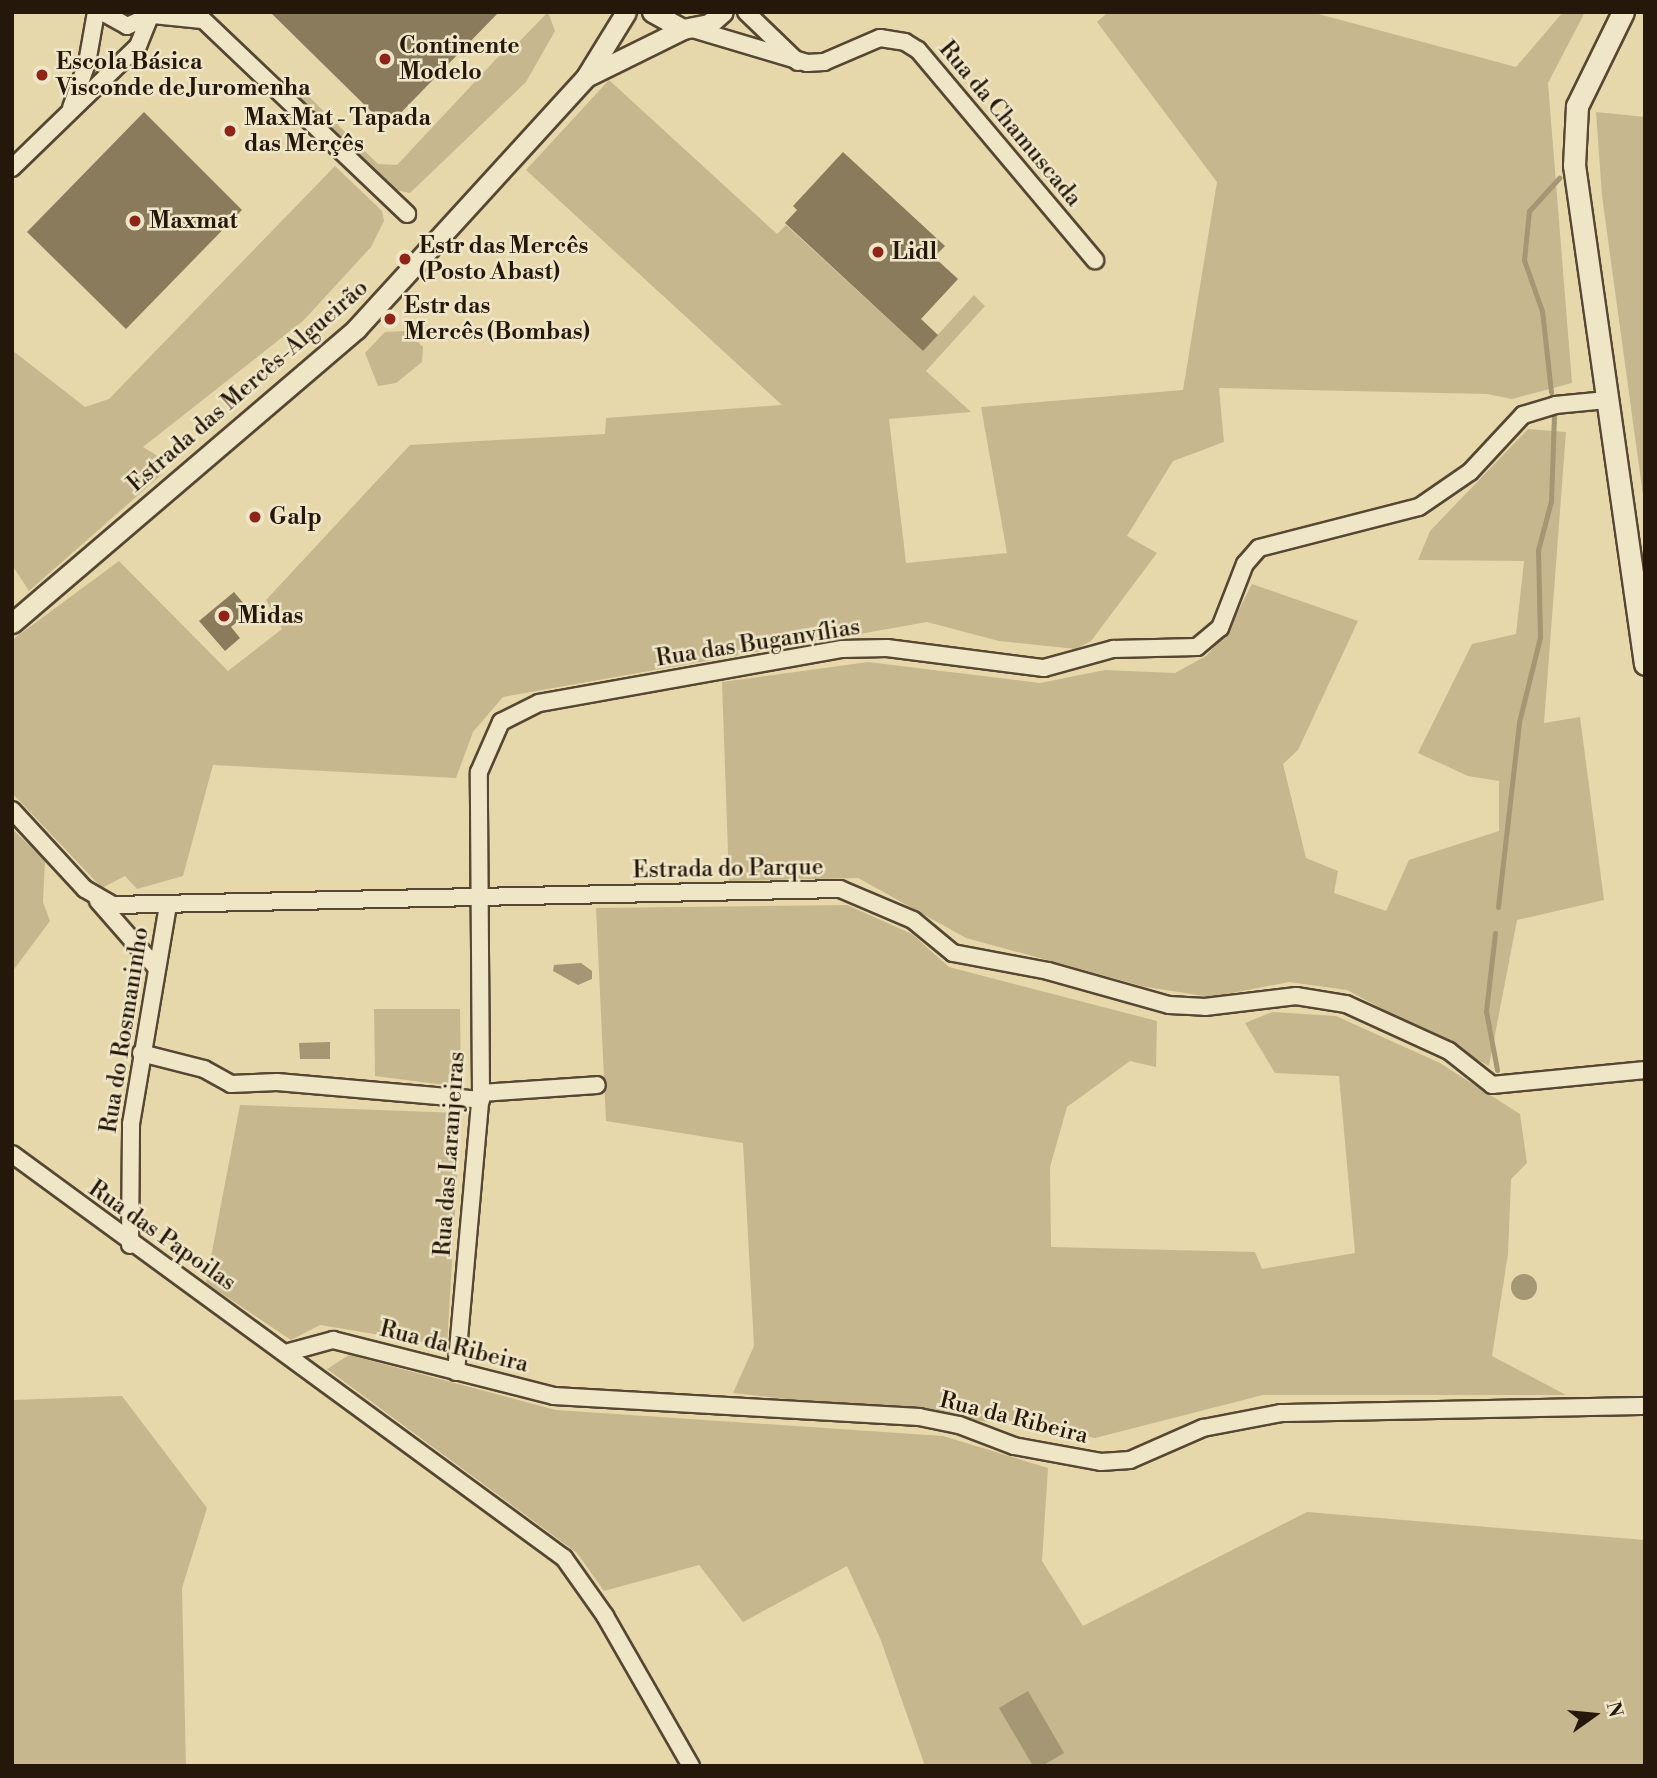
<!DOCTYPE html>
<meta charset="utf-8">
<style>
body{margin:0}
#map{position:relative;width:1657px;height:1778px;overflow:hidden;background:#e7d8ab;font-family:"Libre Bodoni",serif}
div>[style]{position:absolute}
.green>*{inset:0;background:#c6b78f}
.water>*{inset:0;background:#a59674}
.round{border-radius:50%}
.stream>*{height:5px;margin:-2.5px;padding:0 2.5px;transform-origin:2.5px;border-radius:2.5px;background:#a59674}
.building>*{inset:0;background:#8a7b5d}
.roads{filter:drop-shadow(2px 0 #564732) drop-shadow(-2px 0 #564732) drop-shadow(0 2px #564732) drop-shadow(0 -2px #564732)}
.minor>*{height:16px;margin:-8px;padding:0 8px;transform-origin:8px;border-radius:8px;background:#efe6c8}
.tertiary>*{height:19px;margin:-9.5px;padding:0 9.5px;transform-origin:9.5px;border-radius:9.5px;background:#efe6c8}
.secondary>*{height:21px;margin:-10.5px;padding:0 10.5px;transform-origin:10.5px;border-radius:10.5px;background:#efe6c8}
.dots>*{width:19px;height:19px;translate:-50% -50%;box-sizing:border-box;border:4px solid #efe6c8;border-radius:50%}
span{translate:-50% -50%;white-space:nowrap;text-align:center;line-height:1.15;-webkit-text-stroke:5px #efe6c8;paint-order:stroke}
.poi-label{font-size:23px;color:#251709;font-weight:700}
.left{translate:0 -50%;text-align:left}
.street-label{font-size:23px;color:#251709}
.frame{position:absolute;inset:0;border:14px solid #251709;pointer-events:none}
.north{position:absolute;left:1559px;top:1680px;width:70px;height:70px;-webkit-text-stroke:5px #efe6c8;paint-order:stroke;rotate:75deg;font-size:19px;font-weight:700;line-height:28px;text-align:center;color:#251709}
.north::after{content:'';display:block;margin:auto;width:24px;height:32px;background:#251709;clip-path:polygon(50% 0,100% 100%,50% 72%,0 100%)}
</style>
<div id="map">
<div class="green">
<i style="clip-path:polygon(548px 12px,555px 31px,526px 82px,410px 193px,391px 189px,292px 91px,296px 84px,378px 164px,397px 165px,513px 41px,517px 44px)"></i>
<i style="clip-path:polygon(1108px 12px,1311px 12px,1516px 67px,1563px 12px,1585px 12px,1548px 83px,1572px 383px,1512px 399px,1487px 394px,1219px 388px,1224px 442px,1173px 461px,1127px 536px,1157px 553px,1091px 641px,1076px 649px,999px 641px,927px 622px,503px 697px,473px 732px,456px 778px,213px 765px,183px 876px,137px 889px,125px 876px,102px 888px,12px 793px,12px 640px,119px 561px,228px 671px,282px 629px,266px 600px,410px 445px,605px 434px,606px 418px,782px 405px,526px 170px,609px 80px,777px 234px,786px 225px,923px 351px,974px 295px,985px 306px,926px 371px,971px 412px,889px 419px,906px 563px,1007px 553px,981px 407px,1183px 390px,1217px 182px,1097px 22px)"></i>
<i style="clip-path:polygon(1596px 112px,1645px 117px,1645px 510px,1602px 196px)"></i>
<i style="clip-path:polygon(335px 166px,382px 211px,384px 221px,371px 247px,303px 321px,143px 447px,164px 460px,161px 475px,29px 591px,12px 565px,12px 350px,85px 407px,109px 399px)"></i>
<i style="clip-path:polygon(406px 331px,423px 347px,422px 362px,396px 383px,378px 386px,365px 353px,385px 332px)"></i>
<i style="clip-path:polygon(1528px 429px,1566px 432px,1544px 723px,1580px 717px,1604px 900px,1517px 920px,1489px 1066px,1347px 990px,1289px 982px,1211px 997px,1146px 987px,966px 938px,858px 878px,729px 881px,722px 682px,868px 662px,1040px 683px,1105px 670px,1175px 673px,1206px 656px,1227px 633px,1252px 584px,1358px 621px,1298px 750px,1283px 764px,1306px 858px,1338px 871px,1334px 893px,1386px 911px,1409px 860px,1499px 831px,1499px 781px,1468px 776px,1418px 753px,1472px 644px,1516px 634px,1524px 561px,1418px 560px,1430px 531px)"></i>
<i style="clip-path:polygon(12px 829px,45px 860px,43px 902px,50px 921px,12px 972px)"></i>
<i style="clip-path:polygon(847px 905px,912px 934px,949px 967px,1157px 1021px,1156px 1067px,1130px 1061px,1067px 1107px,1050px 1167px,1051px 1247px,1255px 1252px,1262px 1269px,1355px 1253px,1339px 1076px,1275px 1073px,1245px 1023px,1272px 1012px,1336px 1016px,1440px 1063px,1520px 1114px,1527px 1163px,1511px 1179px,1508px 1254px,1492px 1356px,1566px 1395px,1263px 1395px,1095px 1438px,1052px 1429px,733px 1393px,754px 1346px,743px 1143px,606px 1121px,596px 908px)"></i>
<i style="clip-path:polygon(374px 1009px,460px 1009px,461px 1087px,375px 1076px)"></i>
<i style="clip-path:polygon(240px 1105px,461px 1113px,447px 1346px,320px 1325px,291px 1340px,206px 1283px)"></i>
<i style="clip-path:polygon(349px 1355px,556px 1410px,943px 1436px,1048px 1468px,1042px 1561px,1083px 1626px,1307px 1512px,1645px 1540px,1645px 1766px,925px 1766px,880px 1638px,847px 1566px,743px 1622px,699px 1565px,604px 1591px,577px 1553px,327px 1369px)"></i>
<i style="clip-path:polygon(122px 1396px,207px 1508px,182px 1588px,186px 1766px,12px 1766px,12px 1400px)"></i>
</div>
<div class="water">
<i style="clip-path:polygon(581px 963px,592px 971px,592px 979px,578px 985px,553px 971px,554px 965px)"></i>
<i style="clip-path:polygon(330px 1042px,330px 1059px,300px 1059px,299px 1043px)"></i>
<i class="round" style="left:1511px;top:1274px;width:26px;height:26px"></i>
<i style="clip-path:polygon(1028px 1691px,1064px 1753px,1042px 1766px,1033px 1766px,999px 1708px)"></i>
</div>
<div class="stream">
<i style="left:1551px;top:392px;width:81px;rotate:-96.3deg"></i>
<i style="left:1542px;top:311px;width:54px;rotate:-109.4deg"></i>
<i style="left:1524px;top:260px;width:49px;rotate:-84.2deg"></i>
<i style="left:1529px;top:211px;width:45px;rotate:-47.7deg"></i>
<i style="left:1498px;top:907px;width:186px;rotate:-83.5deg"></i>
<i style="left:1519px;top:722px;width:88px;rotate:-76.1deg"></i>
<i style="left:1540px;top:637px;width:87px;rotate:-91.3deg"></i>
<i style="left:1538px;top:550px;width:51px;rotate:-75.1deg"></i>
<i style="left:1551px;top:501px;width:85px;rotate:-88deg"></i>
<i style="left:1495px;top:933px;width:79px;rotate:96.6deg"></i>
<i style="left:1486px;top:1011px;width:60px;rotate:79.4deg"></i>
</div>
<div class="building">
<i style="clip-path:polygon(270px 12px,499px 12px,387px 127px)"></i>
<i style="clip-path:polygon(144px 112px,242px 210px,126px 329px,27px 232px)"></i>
<i style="clip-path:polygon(843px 152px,945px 246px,934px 257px,958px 279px,921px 319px,938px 335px,923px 351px,785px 223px,797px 210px,793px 206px)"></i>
<i style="clip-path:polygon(234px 592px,250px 611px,231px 627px,240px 638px,225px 651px,199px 621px)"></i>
</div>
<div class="roads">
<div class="minor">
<i style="left:102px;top:12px;width:29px;rotate:29deg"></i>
<i style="left:127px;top:26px;width:30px;rotate:-24deg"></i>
<i style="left:195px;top:12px;width:293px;rotate:43.6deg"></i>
<i style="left:746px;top:12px;width:72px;rotate:43.9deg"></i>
<i style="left:153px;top:15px;width:49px;rotate:5.8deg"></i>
<i style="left:693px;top:29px;width:119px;rotate:16.6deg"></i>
<i style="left:807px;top:63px;width:17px;rotate:-3deg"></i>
<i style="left:824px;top:62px;width:61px;rotate:-23.2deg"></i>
<i style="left:880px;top:38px;width:25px;rotate:9deg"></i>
<i style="left:905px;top:42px;width:15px;rotate:32deg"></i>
<i style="left:918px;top:50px;width:275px;rotate:49.9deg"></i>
<i style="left:71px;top:108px;width:48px;rotate:-70.4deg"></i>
<i style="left:87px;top:63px;width:52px;rotate:-80deg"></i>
<i style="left:12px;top:168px;width:175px;rotate:-44.1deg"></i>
<i style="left:138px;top:46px;width:29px;rotate:-68deg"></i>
<i style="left:12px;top:810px;width:108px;rotate:47.3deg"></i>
<i style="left:85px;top:889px;width:32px;rotate:30deg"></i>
<i style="left:113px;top:905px;width:727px;rotate:-1.26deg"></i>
<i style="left:840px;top:889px;width:79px;rotate:23deg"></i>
<i style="left:913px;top:920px;width:52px;rotate:39.5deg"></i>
<i style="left:953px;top:953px;width:97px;rotate:10.7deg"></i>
<i style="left:1048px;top:971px;width:126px;rotate:15.7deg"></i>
<i style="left:1169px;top:1005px;width:36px;rotate:3deg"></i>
<i style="left:1205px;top:1007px;width:92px;rotate:-6.9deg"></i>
<i style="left:1296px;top:996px;width:51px;rotate:9.1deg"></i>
<i style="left:1346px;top:1004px;width:113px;rotate:24.5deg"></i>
<i style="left:1449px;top:1051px;width:55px;rotate:38.3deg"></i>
<i style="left:1492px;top:1085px;width:154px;rotate:-5.6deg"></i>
<i style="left:98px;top:901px;width:86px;rotate:48.8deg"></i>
<i style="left:141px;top:1053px;width:65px;rotate:14.3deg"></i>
<i style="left:204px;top:1069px;width:31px;rotate:29deg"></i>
<i style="left:231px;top:1084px;width:46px;rotate:-2.5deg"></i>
<i style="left:277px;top:1082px;width:205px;rotate:5deg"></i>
<i style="left:481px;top:1093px;width:116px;rotate:-3.9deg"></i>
<i style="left:12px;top:1154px;width:684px;rotate:36.2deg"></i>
<i style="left:564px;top:1558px;width:71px;rotate:54.7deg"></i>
<i style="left:605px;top:1616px;width:173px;rotate:60.2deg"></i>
<i style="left:130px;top:1245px;width:121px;rotate:-89.5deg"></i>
<i style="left:131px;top:1124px;width:221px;rotate:-80.4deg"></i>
<i style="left:289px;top:1352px;width:46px;rotate:-15.3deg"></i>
<i style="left:333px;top:1340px;width:228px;rotate:14.2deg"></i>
<i style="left:554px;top:1396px;width:366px;rotate:3.3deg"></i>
<i style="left:919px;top:1417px;width:41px;rotate:11.3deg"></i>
<i style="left:959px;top:1425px;width:59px;rotate:20.9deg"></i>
<i style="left:1014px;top:1446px;width:88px;rotate:10.4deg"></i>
<i style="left:1101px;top:1462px;width:29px;rotate:-4deg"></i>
<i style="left:1130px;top:1460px;width:80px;rotate:-23.7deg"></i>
<i style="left:1203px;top:1428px;width:79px;rotate:-10.9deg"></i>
<i style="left:1281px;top:1413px;width:364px;rotate:-1.1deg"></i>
<i style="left:456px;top:1372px;width:280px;rotate:-84.9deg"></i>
<i style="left:481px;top:1093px;width:321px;rotate:-90.4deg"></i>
<i style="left:479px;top:772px;width:55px;rotate:-66.3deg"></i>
<i style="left:501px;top:722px;width:42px;rotate:-26.6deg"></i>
<i style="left:539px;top:703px;width:308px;rotate:-10.1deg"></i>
<i style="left:842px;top:649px;width:45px;rotate:-1.3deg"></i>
<i style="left:887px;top:648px;width:158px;rotate:7.3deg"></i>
<i style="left:1044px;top:668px;width:72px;rotate:-15.4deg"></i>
<i style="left:1113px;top:649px;width:84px;rotate:-1.4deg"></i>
<i style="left:1197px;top:647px;width:30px;rotate:-40deg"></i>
<i style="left:1220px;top:628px;width:69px;rotate:-68.7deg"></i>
<i style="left:1245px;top:564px;width:21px;rotate:-49deg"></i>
<i style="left:1259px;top:548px;width:165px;rotate:-14.4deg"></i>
<i style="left:1419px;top:507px;width:62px;rotate:-34.5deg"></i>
<i style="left:1470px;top:472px;width:78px;rotate:-47.1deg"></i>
<i style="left:1523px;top:415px;width:34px;rotate:-17deg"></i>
<i style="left:1555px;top:405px;width:52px;rotate:-5.5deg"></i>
</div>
<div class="tertiary">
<i style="left:652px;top:12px;width:35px;rotate:29deg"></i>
<i style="left:683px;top:29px;width:26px;rotate:-11deg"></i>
<i style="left:709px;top:24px;width:18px;rotate:-41deg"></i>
<i style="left:590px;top:75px;width:104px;rotate:-26.3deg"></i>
<i style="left:12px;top:623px;width:453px;rotate:-40.5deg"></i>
<i style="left:356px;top:329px;width:341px;rotate:-47.6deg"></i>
<i style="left:586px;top:77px;width:76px;rotate:-58.4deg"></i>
</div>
<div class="secondary">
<i style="left:1623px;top:12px;width:105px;rotate:116.1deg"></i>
<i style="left:1577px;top:106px;width:59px;rotate:92.9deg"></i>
<i style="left:1574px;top:165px;width:504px;rotate:81.9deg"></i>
</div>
</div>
<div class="dots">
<i style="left:385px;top:59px;background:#8f2418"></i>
<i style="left:42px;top:75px;background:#8f2418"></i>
<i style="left:230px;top:131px;background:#8f2418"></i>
<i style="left:135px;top:221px;background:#8f2418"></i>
<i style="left:878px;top:252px;background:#8f2418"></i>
<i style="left:405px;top:259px;background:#8f2418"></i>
<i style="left:390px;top:319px;background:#8f2418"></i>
<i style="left:255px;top:517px;background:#8f2418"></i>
<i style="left:224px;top:616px;background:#8f2418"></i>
</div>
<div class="poi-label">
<span class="left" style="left:399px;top:59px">Continente<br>Modelo</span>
<span class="left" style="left:56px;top:75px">Escola Básica<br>Visconde de Juromenha</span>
<span class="left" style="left:244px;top:131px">MaxMat - Tapada<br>das Merçês</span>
<span class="left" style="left:149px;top:221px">Maxmat</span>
<span class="left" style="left:419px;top:259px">Estr das Mercês<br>(Posto Abast)</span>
<span class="left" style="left:892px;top:252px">Lidl</span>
<span class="left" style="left:404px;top:319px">Estr das<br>Mercês (Bombas)</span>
<span class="left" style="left:269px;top:517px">Galp</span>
<span class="left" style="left:238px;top:616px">Midas</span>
</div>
<div class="street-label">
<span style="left:1010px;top:124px;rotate:50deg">Rua da Chamuscada</span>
<span style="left:248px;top:386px;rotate:-41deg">Estrada das Mercês-Algueirão</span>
<span style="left:758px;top:643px;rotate:-9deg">Rua das Buganvílias</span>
<span style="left:728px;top:869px;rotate:-1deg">Estrada do Parque</span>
<span style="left:125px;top:1030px;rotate:-81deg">Rua do Rosmaninho</span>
<span style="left:450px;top:1154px;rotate:-86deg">Rua das Laranjeiras</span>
<span style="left:162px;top:1236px;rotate:35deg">Rua das Papoilas</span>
<span style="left:454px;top:1347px;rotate:14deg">Rua da Ribeira</span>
<span style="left:1014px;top:1418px;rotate:14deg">Rua da Ribeira</span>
</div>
<div class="frame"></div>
<div class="north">N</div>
</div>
